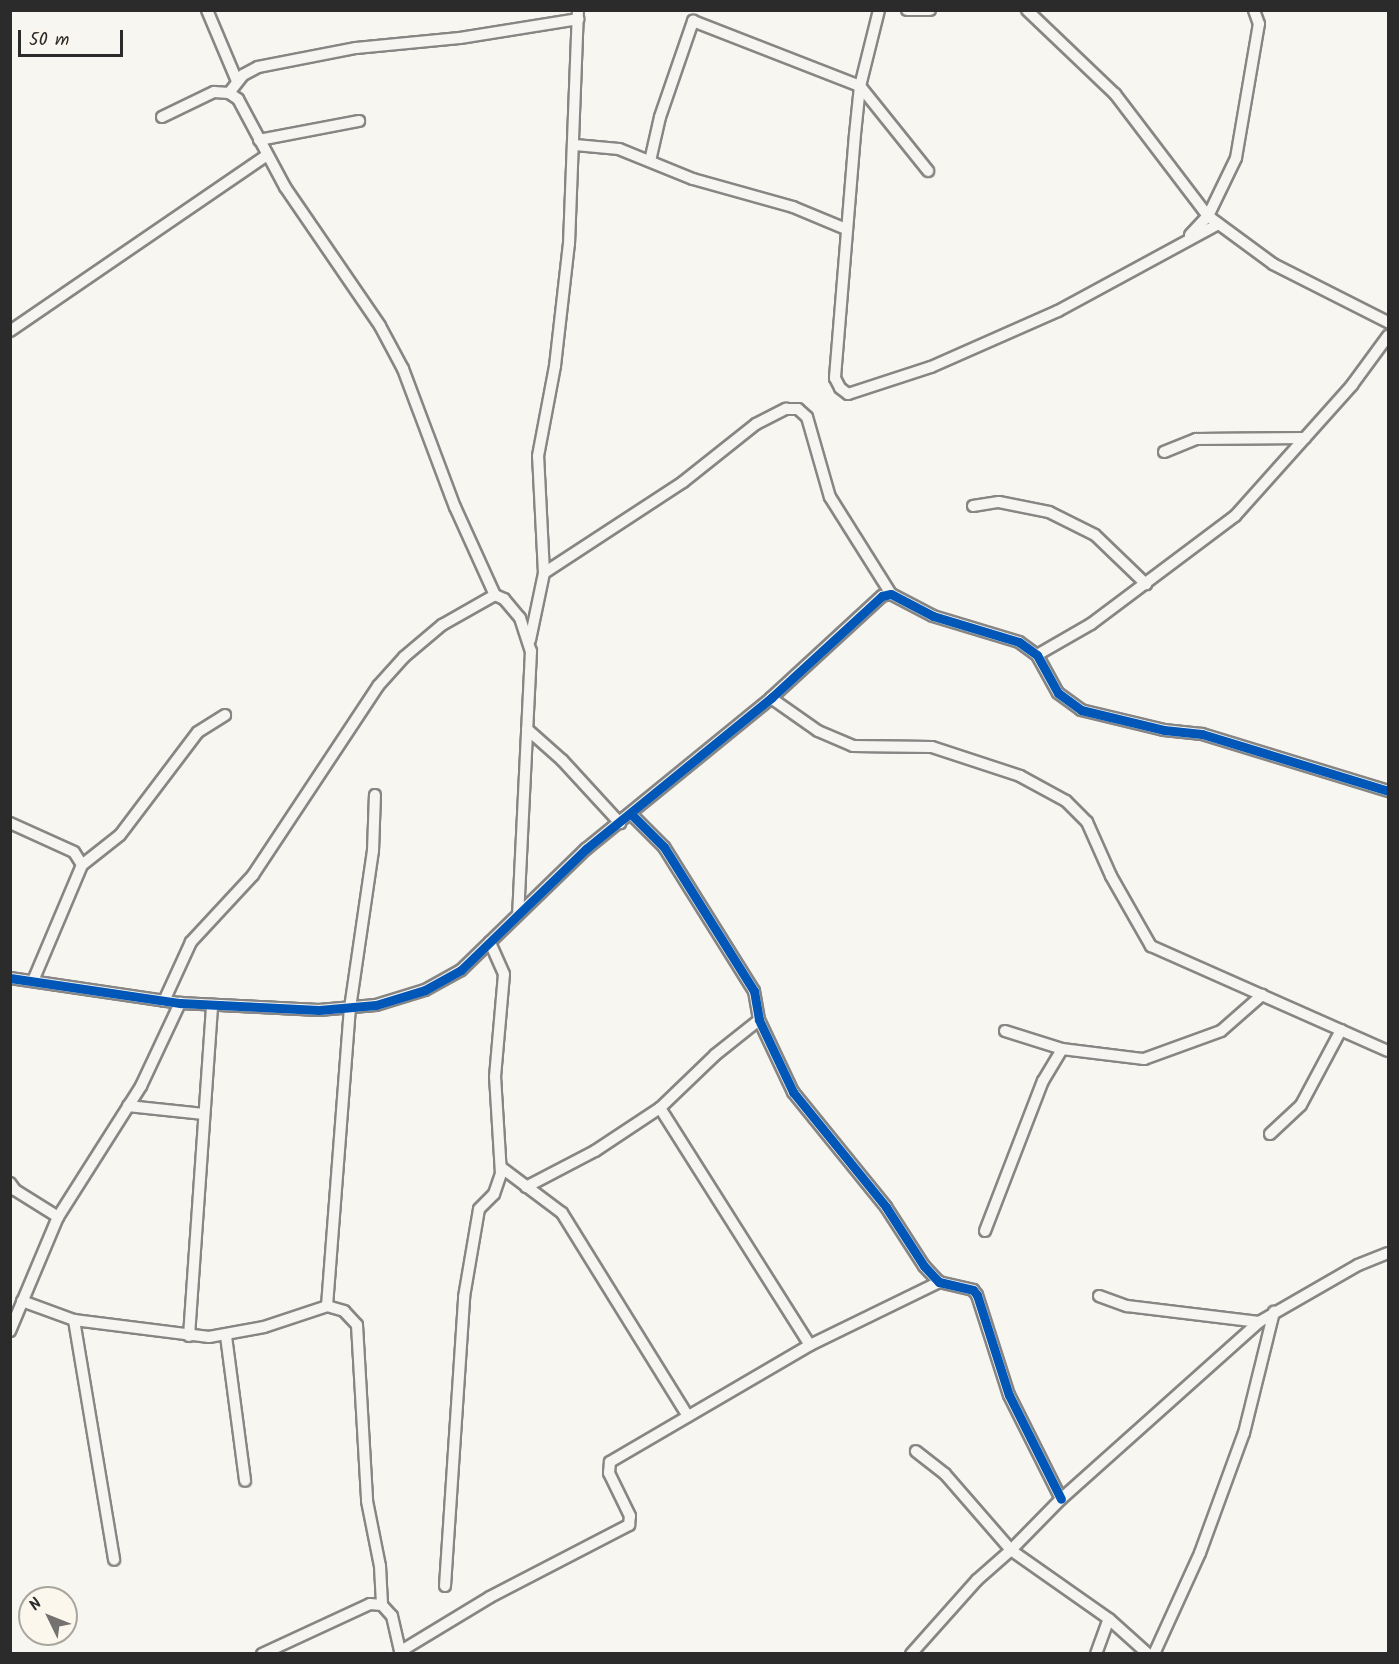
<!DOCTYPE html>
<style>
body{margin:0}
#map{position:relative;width:1399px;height:1664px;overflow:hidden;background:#f8f6f0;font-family:Kalam,sans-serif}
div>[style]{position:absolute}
.roads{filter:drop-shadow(2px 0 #878684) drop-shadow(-2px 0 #878684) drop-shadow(0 2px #878684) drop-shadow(0 -2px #878684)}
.street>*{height:10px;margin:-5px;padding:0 5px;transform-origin:5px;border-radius:5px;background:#f6f5f1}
.cycleway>*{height:9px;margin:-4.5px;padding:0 4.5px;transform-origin:4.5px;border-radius:4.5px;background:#0057b8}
span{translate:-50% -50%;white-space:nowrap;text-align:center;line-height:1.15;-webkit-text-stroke:5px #fbf7ec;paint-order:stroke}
.frame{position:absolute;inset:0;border:12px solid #2b2b2b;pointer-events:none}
.north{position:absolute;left:18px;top:1586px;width:60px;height:60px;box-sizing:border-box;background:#fbf7ec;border:2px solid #a8a59f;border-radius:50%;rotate:313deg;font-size:16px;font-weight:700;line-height:24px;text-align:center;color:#2b2b2b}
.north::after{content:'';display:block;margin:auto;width:21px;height:27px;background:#737270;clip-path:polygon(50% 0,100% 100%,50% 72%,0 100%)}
.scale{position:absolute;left:18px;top:30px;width:105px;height:27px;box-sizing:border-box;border:3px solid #2b2b2b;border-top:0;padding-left:8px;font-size:18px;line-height:21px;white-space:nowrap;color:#2b2b2b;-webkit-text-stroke:4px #fbf7ec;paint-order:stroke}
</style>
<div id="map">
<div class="roads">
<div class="street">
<i style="left:207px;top:10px;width:77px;rotate:67.1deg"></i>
<i style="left:879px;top:10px;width:78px;rotate:104deg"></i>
<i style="left:860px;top:86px;width:48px;rotate:95.9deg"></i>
<i style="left:855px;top:134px;width:245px;rotate:94.7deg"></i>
<i style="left:835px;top:378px;width:11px;rotate:63deg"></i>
<i style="left:840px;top:388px;width:10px;rotate:37deg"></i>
<i style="left:848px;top:394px;width:87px;rotate:-18deg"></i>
<i style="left:931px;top:367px;width:139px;rotate:-23.8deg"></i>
<i style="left:1058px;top:311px;width:182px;rotate:-28.5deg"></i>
<i style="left:907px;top:10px;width:23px"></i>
<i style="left:1027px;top:10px;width:122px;rotate:43.7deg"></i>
<i style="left:1115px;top:94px;width:153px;rotate:52.7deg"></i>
<i style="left:1208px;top:216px;width:81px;rotate:36.4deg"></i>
<i style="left:1273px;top:264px;width:129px;rotate:26.8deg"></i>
<i style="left:229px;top:93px;width:23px;rotate:-52deg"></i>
<i style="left:243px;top:75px;width:17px;rotate:-28deg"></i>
<i style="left:258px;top:67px;width:100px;rotate:-11deg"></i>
<i style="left:356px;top:48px;width:104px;rotate:-5.5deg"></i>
<i style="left:460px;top:38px;width:120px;rotate:-9.1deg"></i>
<i style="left:162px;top:117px;width:58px;rotate:-25.7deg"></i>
<i style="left:214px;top:92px;width:15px;rotate:4deg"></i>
<i style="left:229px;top:93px;width:11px;rotate:34deg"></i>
<i style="left:238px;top:99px;width:100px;rotate:61.9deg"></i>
<i style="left:285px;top:187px;width:168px;rotate:55.6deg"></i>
<i style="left:380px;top:326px;width:49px;rotate:61.9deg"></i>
<i style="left:403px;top:369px;width:147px;rotate:69.4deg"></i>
<i style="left:455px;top:507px;width:97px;rotate:65.6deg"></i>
<i style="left:259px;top:140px;width:102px;rotate:-10.8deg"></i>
<i style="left:575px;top:145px;width:44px;rotate:5.2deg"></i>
<i style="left:619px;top:149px;width:80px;rotate:22.1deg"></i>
<i style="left:693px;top:179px;width:104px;rotate:15.6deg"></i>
<i style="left:793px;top:207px;width:57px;rotate:22.5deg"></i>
<i style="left:650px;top:161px;width:45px;rotate:-77.2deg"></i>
<i style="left:660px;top:117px;width:102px;rotate:-71deg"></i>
<i style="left:693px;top:21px;width:179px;rotate:21.3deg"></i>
<i style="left:860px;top:86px;width:109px;rotate:51.3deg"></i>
<i style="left:1190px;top:235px;width:26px;rotate:-47deg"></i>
<i style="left:1208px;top:216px;width:64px;rotate:-64.2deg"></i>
<i style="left:1236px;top:158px;width:136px;rotate:-80.3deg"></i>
<i style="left:1259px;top:24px;width:15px;rotate:-110deg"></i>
<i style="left:10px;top:331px;width:310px;rotate:-34.4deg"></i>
<i style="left:1164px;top:452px;width:35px;rotate:-22deg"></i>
<i style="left:1196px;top:439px;width:109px;rotate:-0.5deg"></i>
<i style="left:973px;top:506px;width:26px;rotate:-9deg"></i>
<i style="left:999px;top:502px;width:51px;rotate:11.3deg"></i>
<i style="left:1049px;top:512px;width:51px;rotate:26.6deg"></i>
<i style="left:1095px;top:535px;width:71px;rotate:43.9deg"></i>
<i style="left:544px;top:573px;width:166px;rotate:-33.2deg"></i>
<i style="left:683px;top:482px;width:93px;rotate:-38.5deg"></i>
<i style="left:756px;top:424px;width:34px;rotate:-27deg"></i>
<i style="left:786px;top:409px;width:12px"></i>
<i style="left:798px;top:409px;width:12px;rotate:42deg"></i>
<i style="left:807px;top:417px;width:83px;rotate:74deg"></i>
<i style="left:830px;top:497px;width:115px;rotate:57.8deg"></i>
<i style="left:530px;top:640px;width:68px;rotate:-78.2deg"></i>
<i style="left:544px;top:573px;width:117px;rotate:-92.9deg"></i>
<i style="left:538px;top:456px;width:92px;rotate:-79.3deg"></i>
<i style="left:555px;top:366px;width:123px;rotate:-83.5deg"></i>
<i style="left:569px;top:244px;width:234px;rotate:-87.8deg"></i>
<i style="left:1037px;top:655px;width:62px;rotate:-29.9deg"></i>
<i style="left:1091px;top:624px;width:180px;rotate:-36.9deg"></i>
<i style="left:1235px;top:516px;width:176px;rotate:-48.2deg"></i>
<i style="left:1352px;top:385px;width:61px;rotate:-53.7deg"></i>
<i style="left:771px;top:698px;width:57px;rotate:35.1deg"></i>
<i style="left:818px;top:731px;width:38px;rotate:23deg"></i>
<i style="left:853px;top:746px;width:79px;rotate:0.7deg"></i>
<i style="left:932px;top:747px;width:93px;rotate:18.2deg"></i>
<i style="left:1020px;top:776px;width:52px;rotate:28.5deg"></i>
<i style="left:1066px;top:801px;width:30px;rotate:45deg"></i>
<i style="left:1087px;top:822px;width:59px;rotate:66deg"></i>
<i style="left:1111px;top:876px;width:81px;rotate:60.3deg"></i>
<i style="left:1151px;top:946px;width:259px;rotate:23.9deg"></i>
<i style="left:527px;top:729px;width:47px;rotate:41.5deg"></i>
<i style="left:562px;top:760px;width:86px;rotate:47.4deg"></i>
<i style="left:631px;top:814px;width:47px;rotate:45deg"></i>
<i style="left:664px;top:847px;width:170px;rotate:58deg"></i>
<i style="left:754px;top:991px;width:29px;rotate:80deg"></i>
<i style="left:759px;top:1020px;width:80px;rotate:64.7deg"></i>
<i style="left:793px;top:1092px;width:148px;rotate:51deg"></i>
<i style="left:886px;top:1207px;width:70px;rotate:57.2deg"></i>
<i style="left:924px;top:1266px;width:22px;rotate:47deg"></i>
<i style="left:939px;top:1282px;width:35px;rotate:13deg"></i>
<i style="left:973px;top:1290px;width:6px;rotate:51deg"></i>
<i style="left:977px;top:1295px;width:105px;rotate:72.3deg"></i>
<i style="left:1009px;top:1395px;width:116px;rotate:63.4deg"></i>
<i style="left:10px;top:823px;width:70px;rotate:24.4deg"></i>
<i style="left:74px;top:852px;width:15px;rotate:58deg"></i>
<i style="left:82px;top:865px;width:126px;rotate:112.9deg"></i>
<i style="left:82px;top:865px;width:48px;rotate:-38.3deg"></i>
<i style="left:120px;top:835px;width:129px;rotate:-52.9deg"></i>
<i style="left:198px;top:732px;width:32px;rotate:-32deg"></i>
<i style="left:10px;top:978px;width:172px;rotate:8.4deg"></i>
<i style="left:180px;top:1003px;width:139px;rotate:2.9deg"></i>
<i style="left:319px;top:1010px;width:57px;rotate:-5deg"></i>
<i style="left:376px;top:1005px;width:51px;rotate:-17deg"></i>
<i style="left:425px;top:990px;width:41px;rotate:-29.1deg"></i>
<i style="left:461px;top:970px;width:174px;rotate:-44.1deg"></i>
<i style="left:586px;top:849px;width:239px;rotate:-39.2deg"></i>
<i style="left:771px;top:698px;width:151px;rotate:-42.6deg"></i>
<i style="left:882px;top:596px;width:9px;rotate:-13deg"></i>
<i style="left:891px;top:594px;width:47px;rotate:27.6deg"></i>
<i style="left:933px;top:616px;width:90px;rotate:16.8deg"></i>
<i style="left:1019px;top:642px;width:22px;rotate:36deg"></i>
<i style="left:1037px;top:655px;width:43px;rotate:61.1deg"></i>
<i style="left:1058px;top:693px;width:29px;rotate:36deg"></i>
<i style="left:1081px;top:710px;width:85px;rotate:13.5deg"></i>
<i style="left:1164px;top:730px;width:38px;rotate:6deg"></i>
<i style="left:1202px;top:734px;width:195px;rotate:17deg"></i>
<i style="left:164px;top:1001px;width:65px;rotate:-65.4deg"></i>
<i style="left:191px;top:942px;width:91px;rotate:-47.2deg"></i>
<i style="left:253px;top:875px;width:227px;rotate:-56.5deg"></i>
<i style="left:378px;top:686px;width:39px;rotate:-48deg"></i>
<i style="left:404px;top:657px;width:50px;rotate:-40.1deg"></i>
<i style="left:442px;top:625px;width:61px;rotate:-29.5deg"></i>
<i style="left:495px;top:595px;width:10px;rotate:24deg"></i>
<i style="left:504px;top:599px;width:25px;rotate:50deg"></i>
<i style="left:520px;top:618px;width:35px;rotate:72deg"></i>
<i style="left:531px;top:651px;width:262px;rotate:92.8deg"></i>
<i style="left:1005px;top:1031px;width:60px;rotate:17.5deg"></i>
<i style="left:1062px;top:1049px;width:83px;rotate:7deg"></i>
<i style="left:1144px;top:1059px;width:82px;rotate:-20deg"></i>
<i style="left:1221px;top:1031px;width:55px;rotate:-41.3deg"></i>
<i style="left:128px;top:1106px;width:76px;rotate:6deg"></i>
<i style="left:660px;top:1108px;width:280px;rotate:57.7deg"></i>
<i style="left:1270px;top:1134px;width:42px;rotate:-43.1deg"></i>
<i style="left:1301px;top:1105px;width:85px;rotate:-61.9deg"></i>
<i style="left:502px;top:1168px;width:75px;rotate:36.9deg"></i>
<i style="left:562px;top:1213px;width:239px;rotate:58.2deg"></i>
<i style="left:10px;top:1183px;width:9px;rotate:54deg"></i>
<i style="left:15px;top:1190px;width:51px;rotate:32.1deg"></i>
<i style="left:526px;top:1187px;width:78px;rotate:-27.6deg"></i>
<i style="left:595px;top:1151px;width:78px;rotate:-33.5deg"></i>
<i style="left:660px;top:1108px;width:76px;rotate:-43.9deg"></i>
<i style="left:715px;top:1055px;width:56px;rotate:-38.5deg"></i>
<i style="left:985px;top:1231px;width:161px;rotate:-68.9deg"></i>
<i style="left:1043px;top:1081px;width:37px;rotate:-59deg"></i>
<i style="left:1099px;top:1296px;width:30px;rotate:20deg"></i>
<i style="left:1127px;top:1306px;width:133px;rotate:6.9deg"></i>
<i style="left:22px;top:1301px;width:55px;rotate:20.1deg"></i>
<i style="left:74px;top:1320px;width:136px;rotate:7.2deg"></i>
<i style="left:209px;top:1337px;width:56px;rotate:-10.3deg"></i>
<i style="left:264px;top:1327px;width:66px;rotate:-18.4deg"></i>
<i style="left:327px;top:1306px;width:18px;rotate:16deg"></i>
<i style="left:344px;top:1311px;width:19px;rotate:47deg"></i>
<i style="left:357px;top:1325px;width:176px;rotate:86.7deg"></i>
<i style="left:367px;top:1501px;width:66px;rotate:78.7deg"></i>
<i style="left:380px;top:1566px;width:39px;rotate:87deg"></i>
<i style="left:327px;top:1306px;width:299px;rotate:-85.6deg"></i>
<i style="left:350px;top:1008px;width:159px;rotate:-81.7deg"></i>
<i style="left:373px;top:851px;width:56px;rotate:-88deg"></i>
<i style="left:74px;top:1320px;width:243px;rotate:80.5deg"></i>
<i style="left:10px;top:1331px;width:124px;rotate:-67.2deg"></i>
<i style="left:58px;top:1217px;width:155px;rotate:-57.6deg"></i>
<i style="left:141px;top:1086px;width:92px;rotate:-64.8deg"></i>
<i style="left:189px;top:1336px;width:332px;rotate:-86deg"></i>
<i style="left:226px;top:1336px;width:146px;rotate:82.5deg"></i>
<i style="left:445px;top:1586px;width:290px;rotate:-86.2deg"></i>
<i style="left:464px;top:1297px;width:89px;rotate:-80.3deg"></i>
<i style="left:479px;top:1209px;width:21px;rotate:-45deg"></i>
<i style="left:494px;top:1194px;width:21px;rotate:-71deg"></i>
<i style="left:501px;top:1174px;width:97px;rotate:-93.5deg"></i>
<i style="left:495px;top:1077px;width:103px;rotate:-85deg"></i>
<i style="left:504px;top:974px;width:35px;rotate:-114deg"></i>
<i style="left:401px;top:1651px;width:104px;rotate:-31.2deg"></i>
<i style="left:490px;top:1597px;width:157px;rotate:-27.4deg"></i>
<i style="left:629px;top:1525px;width:9px;rotate:-84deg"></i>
<i style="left:630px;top:1516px;width:48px;rotate:-116deg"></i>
<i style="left:609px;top:1473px;width:11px;rotate:-85deg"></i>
<i style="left:610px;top:1462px;width:232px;rotate:-30.3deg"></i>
<i style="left:810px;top:1345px;width:144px;rotate:-26deg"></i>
<i style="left:262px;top:1654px;width:119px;rotate:-24.8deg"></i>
<i style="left:370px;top:1604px;width:12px;rotate:5deg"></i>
<i style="left:382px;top:1605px;width:15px;rotate:48deg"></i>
<i style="left:392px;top:1616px;width:39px;rotate:77deg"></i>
<i style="left:911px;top:1654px;width:99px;rotate:-48.3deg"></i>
<i style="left:977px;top:1580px;width:45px;rotate:-41.4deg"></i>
<i style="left:1011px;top:1550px;width:101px;rotate:-131deg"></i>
<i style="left:945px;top:1474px;width:37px;rotate:-142deg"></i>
<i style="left:1096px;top:1654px;width:37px;rotate:-70deg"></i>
<i style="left:1148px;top:1654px;width:52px;rotate:-138.1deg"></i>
<i style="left:1109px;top:1619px;width:120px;rotate:-144.9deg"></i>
<i style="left:1011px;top:1550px;width:71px;rotate:-45.6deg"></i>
<i style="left:1061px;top:1499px;width:266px;rotate:-41.8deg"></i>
<i style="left:1259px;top:1322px;width:114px;rotate:-29.9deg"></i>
<i style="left:1358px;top:1265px;width:32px;rotate:-22deg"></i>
<i style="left:1154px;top:1654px;width:111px;rotate:-65.5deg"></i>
<i style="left:1200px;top:1553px;width:128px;rotate:-69.9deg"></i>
<i style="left:1244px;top:1433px;width:125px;rotate:-76.1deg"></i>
</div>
</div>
<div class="cycleway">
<i style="left:631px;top:814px;width:47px;rotate:45deg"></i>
<i style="left:664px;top:847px;width:170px;rotate:58deg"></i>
<i style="left:754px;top:991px;width:29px;rotate:80deg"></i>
<i style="left:759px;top:1020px;width:80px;rotate:64.7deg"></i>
<i style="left:793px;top:1092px;width:148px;rotate:51deg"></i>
<i style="left:886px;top:1207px;width:70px;rotate:57.2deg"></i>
<i style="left:924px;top:1266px;width:22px;rotate:47deg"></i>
<i style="left:939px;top:1282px;width:35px;rotate:13deg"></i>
<i style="left:973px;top:1290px;width:6px;rotate:51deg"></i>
<i style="left:977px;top:1295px;width:105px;rotate:72.3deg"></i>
<i style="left:1009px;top:1395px;width:116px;rotate:63.4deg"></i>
<i style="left:10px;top:978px;width:172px;rotate:8.4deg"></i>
<i style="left:180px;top:1003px;width:139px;rotate:2.9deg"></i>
<i style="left:319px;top:1010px;width:57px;rotate:-5deg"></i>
<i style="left:376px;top:1005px;width:51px;rotate:-17deg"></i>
<i style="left:425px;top:990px;width:41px;rotate:-29.1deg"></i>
<i style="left:461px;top:970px;width:174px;rotate:-44.1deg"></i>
<i style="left:586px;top:849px;width:239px;rotate:-39.2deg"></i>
<i style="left:771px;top:698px;width:151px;rotate:-42.6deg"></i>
<i style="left:882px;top:596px;width:9px;rotate:-13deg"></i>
<i style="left:891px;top:594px;width:47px;rotate:27.6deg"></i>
<i style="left:933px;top:616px;width:90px;rotate:16.8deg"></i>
<i style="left:1019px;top:642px;width:22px;rotate:36deg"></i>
<i style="left:1037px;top:655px;width:43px;rotate:61.1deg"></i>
<i style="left:1058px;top:693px;width:29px;rotate:36deg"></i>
<i style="left:1081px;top:710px;width:85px;rotate:13.5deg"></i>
<i style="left:1164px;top:730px;width:38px;rotate:6deg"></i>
<i style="left:1202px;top:734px;width:195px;rotate:17deg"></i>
</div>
<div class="frame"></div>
<div class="north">N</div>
<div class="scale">50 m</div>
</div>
